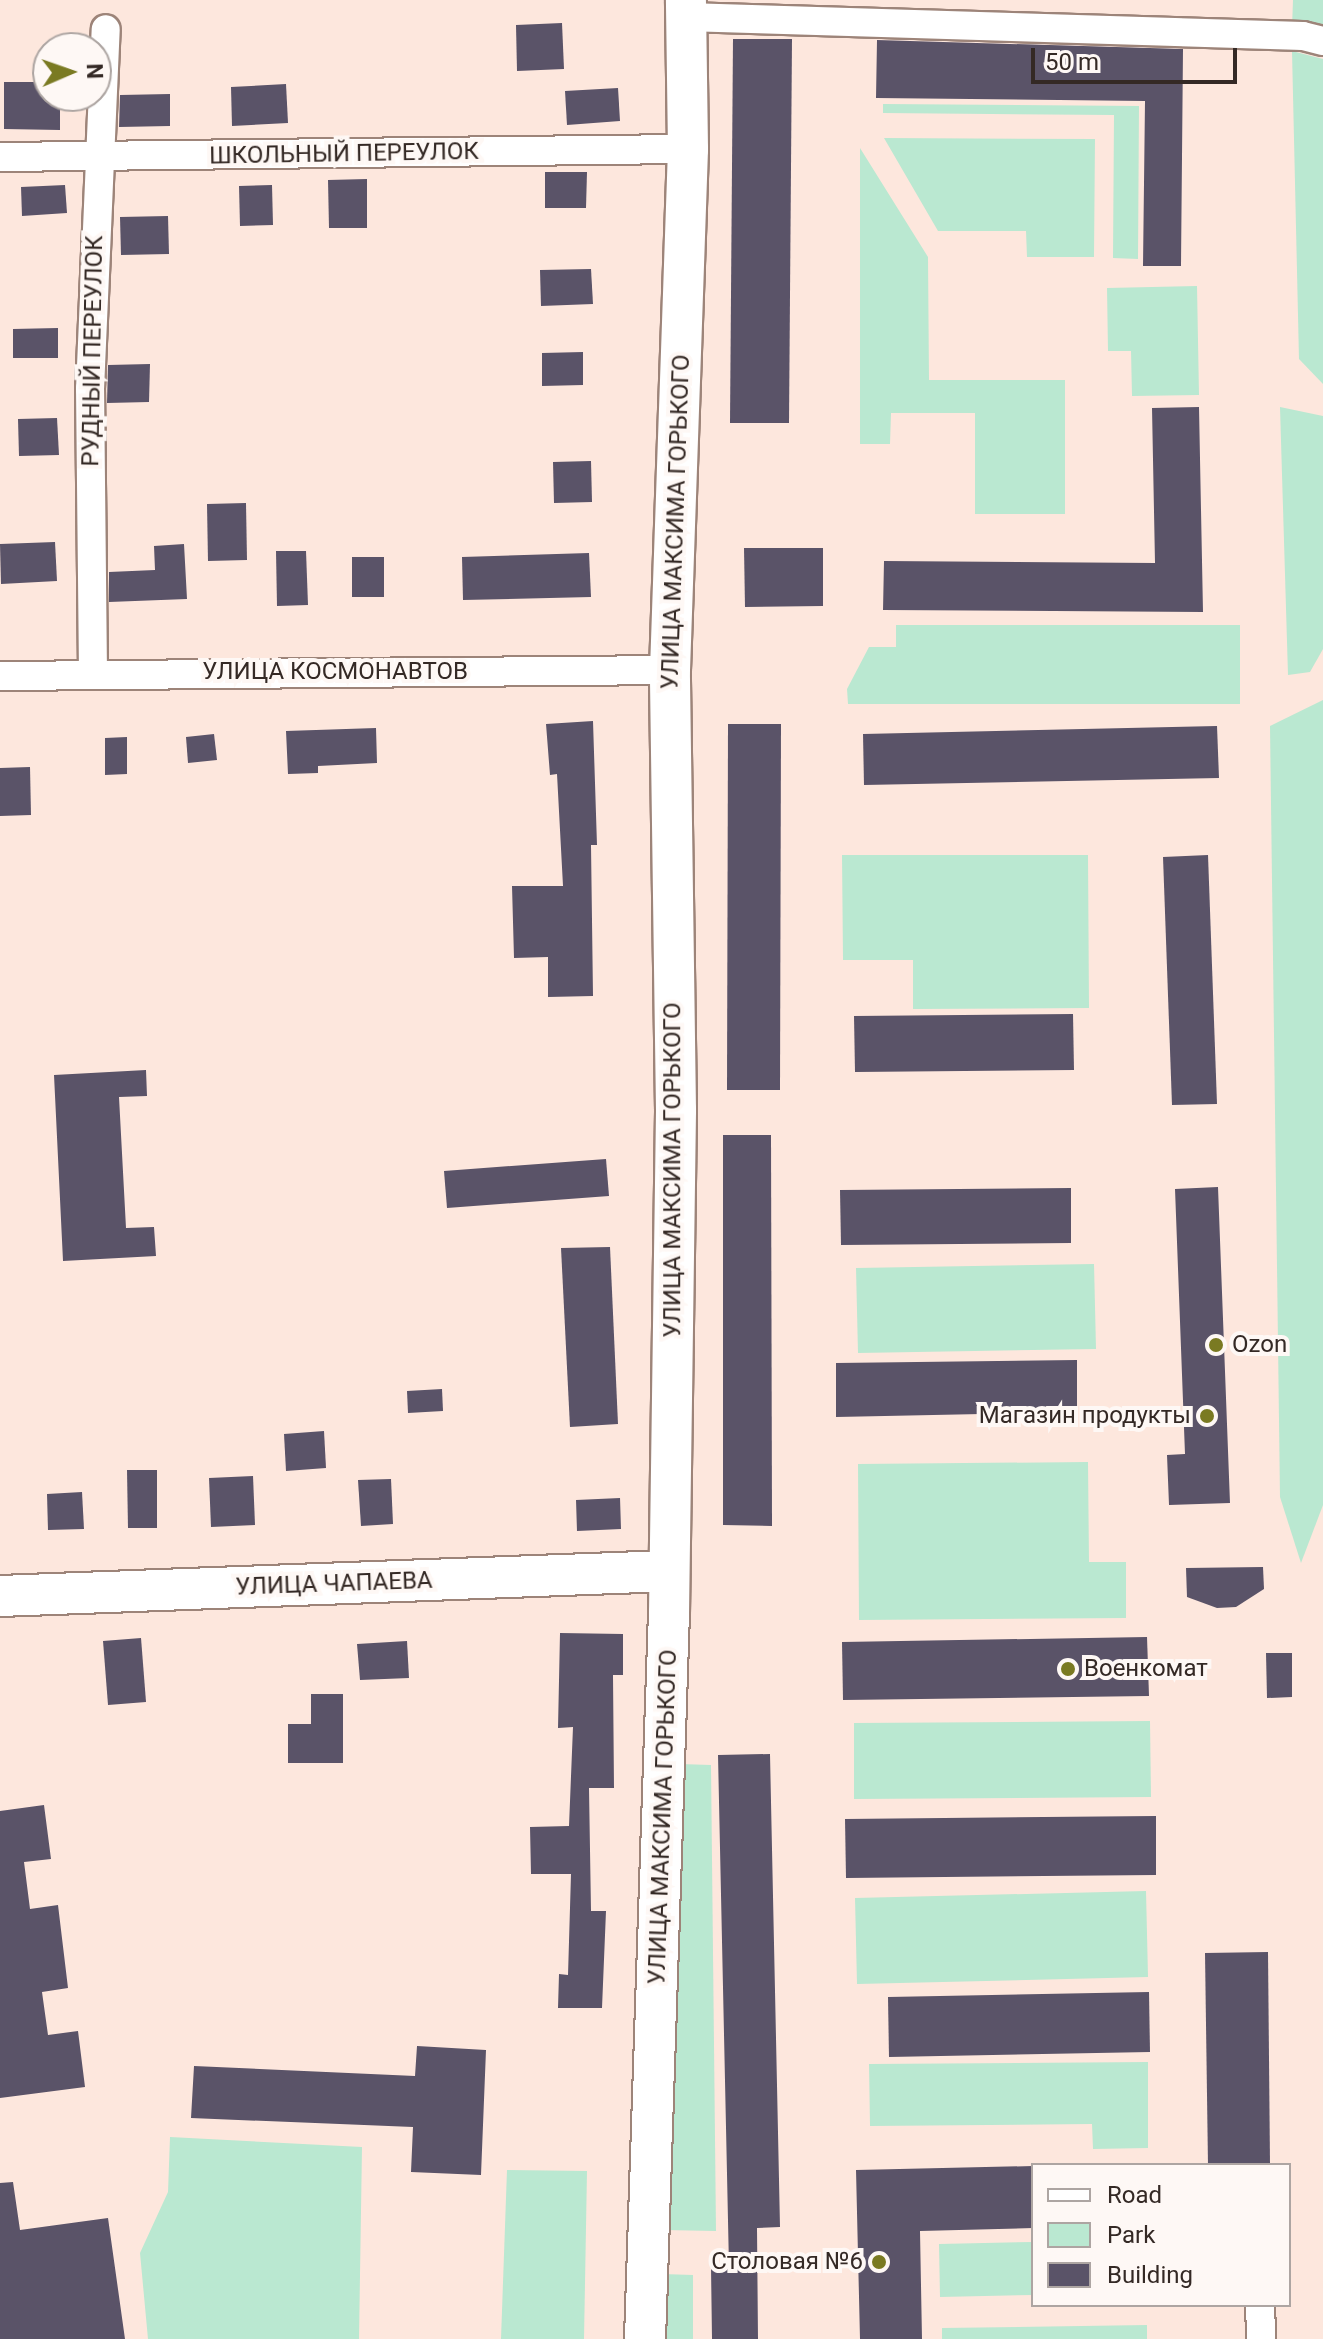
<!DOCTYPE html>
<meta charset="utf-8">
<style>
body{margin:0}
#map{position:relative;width:1323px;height:2339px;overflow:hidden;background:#fde7dd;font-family:Roboto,sans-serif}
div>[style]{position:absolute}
.green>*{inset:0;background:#bae8d1}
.building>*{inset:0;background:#5a5368}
.roads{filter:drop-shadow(2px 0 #9d8479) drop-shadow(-2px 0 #9d8479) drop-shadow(0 2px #9d8479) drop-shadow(0 -2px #9d8479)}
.street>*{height:28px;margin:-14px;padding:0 14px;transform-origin:14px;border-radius:14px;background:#fff}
.secondary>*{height:40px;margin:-20px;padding:0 20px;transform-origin:20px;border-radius:20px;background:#fff}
.dots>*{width:22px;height:22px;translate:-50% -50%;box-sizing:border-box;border:4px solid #fef8f5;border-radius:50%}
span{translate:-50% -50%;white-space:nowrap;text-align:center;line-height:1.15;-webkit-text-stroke:8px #fef8f5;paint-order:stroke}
.street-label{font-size:24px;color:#342925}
.poi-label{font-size:24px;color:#342925}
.left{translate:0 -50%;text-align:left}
.right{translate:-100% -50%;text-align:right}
.legend{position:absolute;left:1031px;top:2163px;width:260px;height:144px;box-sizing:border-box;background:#fef8f5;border:2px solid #ada5a2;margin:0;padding:10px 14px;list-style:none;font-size:24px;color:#342925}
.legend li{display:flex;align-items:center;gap:16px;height:40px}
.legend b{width:40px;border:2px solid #ada5a2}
.north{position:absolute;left:32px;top:32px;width:80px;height:80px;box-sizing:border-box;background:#fef8f5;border:2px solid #ada5a2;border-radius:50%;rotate:88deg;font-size:22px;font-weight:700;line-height:32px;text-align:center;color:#342925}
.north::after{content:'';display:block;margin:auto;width:28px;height:36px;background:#7a7a22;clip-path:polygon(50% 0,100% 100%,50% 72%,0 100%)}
.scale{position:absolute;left:1031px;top:48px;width:206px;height:36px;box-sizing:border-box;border:4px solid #342925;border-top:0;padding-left:10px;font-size:24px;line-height:28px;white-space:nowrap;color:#342925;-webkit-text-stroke:6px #fef8f5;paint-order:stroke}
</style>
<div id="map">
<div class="green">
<i style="clip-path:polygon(1293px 0,1323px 0,1323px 32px,1292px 28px)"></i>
<i style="clip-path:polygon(1292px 51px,1323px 59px,1323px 384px,1299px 359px)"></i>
<i style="clip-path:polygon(883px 104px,1139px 106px,1138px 259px,1113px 258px,1114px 115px,883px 113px)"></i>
<i style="clip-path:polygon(884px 138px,1095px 139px,1094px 257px,1027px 257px,1026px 231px,938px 231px)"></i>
<i style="clip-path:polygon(860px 148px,928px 257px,929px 380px,1065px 380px,1065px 514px,975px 514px,975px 413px,891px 413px,890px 444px,860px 444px)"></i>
<i style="clip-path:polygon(1197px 286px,1199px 395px,1132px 396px,1131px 351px,1108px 351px,1107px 288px)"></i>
<i style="clip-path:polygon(1280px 407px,1323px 416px,1323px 649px,1310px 672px,1288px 675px)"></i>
<i style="clip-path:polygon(896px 625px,1240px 625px,1240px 704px,848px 704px,847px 689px,869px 647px,896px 647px)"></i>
<i style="clip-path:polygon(1323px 700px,1323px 1505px,1301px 1563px,1280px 1497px,1270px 726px)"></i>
<i style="clip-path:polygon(842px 855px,1088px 855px,1089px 1008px,913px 1009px,913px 960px,843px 960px)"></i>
<i style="clip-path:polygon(1094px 1264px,1096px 1349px,858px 1353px,856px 1268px)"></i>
<i style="clip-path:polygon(1088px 1462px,1089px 1562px,1126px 1562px,1126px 1618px,859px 1620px,858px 1464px)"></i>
<i style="clip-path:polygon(1150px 1721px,1151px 1797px,854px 1799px,854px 1723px)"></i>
<i style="clip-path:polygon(680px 1764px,711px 1765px,716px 2231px,664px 2230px)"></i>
<i style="clip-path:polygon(1146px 1891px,1148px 1977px,857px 1984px,855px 1898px)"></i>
<i style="clip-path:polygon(1148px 2062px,1148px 2148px,1093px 2149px,1092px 2124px,870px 2126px,869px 2064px)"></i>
<i style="clip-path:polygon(170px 2137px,362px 2147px,359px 2339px,148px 2339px,140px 2253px,168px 2192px)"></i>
<i style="clip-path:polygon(507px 2170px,587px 2171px,584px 2339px,501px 2339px)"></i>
<i style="clip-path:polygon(1033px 2242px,1033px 2295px,940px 2297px,939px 2244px)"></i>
<i style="clip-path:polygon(662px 2274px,693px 2275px,693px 2339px,659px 2339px)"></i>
<i style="clip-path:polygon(1147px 2325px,1147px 2339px,942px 2339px,942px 2328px)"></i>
</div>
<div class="building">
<i style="clip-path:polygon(562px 23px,564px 69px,517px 71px,516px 25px)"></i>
<i style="clip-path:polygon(733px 39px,792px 39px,789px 423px,730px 423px)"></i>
<i style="clip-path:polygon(877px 40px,1183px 49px,1181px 266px,1143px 266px,1145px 101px,876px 98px)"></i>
<i style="clip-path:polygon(4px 82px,48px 82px,48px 96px,60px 96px,60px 130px,4px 129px)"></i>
<i style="clip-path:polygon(286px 84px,288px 123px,232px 126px,231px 87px)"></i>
<i style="clip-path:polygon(618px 88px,620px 121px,567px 125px,565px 91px)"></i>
<i style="clip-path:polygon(170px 94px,170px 126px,119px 127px,120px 95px)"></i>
<i style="clip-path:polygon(545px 172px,587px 172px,586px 208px,545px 208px)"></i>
<i style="clip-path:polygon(367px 179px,367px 228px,329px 228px,328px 180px)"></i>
<i style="clip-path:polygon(65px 185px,67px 213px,22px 216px,21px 187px)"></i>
<i style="clip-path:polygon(272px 185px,273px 225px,240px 226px,239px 186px)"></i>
<i style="clip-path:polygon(168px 216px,169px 254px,121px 255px,120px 217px)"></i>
<i style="clip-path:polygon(591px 269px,593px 304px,541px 306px,540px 270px)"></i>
<i style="clip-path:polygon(58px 328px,58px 358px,13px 358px,13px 329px)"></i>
<i style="clip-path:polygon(583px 352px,583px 385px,542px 386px,542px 353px)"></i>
<i style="clip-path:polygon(150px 364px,149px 402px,107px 403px,108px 365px)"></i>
<i style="clip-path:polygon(1199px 407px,1203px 612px,883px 610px,884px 561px,1155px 563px,1152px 408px)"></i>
<i style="clip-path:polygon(57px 418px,59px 455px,19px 456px,18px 419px)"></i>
<i style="clip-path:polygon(591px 461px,592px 502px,554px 503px,553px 462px)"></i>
<i style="clip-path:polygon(246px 503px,247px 560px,208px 561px,207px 504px)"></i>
<i style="clip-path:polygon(55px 542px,57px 581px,1px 584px,0 544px)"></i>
<i style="clip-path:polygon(184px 544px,187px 599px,109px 602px,109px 572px,155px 570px,154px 546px)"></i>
<i style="clip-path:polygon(744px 548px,823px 548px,823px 606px,745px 607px)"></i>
<i style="clip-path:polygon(276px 551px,306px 551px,308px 605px,277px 606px)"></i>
<i style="clip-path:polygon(589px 553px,591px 597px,463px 600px,462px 557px)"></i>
<i style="clip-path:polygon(352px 557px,384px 557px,384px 597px,352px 597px)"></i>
<i style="clip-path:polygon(593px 721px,597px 845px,591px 845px,593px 996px,548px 997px,548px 957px,514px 958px,512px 886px,563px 886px,557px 774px,550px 775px,546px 724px)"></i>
<i style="clip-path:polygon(728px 724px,781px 724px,780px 1090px,727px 1090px)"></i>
<i style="clip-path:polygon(1217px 726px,1219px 778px,864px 785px,863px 734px)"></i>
<i style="clip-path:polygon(376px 728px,377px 763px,318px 766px,318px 773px,288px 774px,286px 731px)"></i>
<i style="clip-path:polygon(214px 734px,217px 760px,188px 763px,186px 737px)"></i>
<i style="clip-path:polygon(127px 737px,127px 774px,105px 775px,105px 738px)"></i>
<i style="clip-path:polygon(30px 767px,31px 815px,0 816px,0 768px)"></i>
<i style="clip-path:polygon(1208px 855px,1217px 1104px,1172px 1105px,1163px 857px)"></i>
<i style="clip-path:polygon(1073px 1014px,1074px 1070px,855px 1072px,854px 1016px)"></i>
<i style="clip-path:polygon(146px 1070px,147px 1096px,119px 1097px,126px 1228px,154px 1227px,156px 1256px,63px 1261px,54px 1075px)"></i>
<i style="clip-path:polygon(723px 1135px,771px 1135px,772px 1526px,723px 1525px)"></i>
<i style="clip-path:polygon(606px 1159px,609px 1196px,447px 1208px,444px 1171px)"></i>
<i style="clip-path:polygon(1218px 1187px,1230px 1503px,1169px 1505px,1167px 1455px,1185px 1454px,1175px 1189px)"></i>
<i style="clip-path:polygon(1071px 1188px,1071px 1243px,841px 1245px,840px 1190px)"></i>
<i style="clip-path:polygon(610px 1247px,618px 1424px,570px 1427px,561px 1248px)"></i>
<i style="clip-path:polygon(1077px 1360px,1077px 1412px,836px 1417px,836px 1363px)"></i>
<i style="clip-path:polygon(442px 1389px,443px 1411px,408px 1413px,407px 1391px)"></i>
<i style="clip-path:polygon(324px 1431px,326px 1468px,286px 1471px,284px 1434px)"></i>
<i style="clip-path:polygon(127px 1470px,157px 1470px,157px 1528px,128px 1528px)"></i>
<i style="clip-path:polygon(253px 1476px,255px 1525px,211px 1527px,209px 1478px)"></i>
<i style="clip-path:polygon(391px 1479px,393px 1524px,361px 1526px,358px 1480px)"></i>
<i style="clip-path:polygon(82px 1492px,84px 1529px,48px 1530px,47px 1494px)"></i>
<i style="clip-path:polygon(620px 1498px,621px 1529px,577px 1531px,576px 1500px)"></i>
<i style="clip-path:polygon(1263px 1567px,1264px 1589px,1236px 1607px,1217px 1608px,1187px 1597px,1186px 1568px)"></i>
<i style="clip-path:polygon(560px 1633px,623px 1634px,623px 1675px,613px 1675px,614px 1788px,589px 1788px,591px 1911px,606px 1911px,602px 2008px,558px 2008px,559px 1974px,568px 1975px,571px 1874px,531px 1874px,530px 1827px,569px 1826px,573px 1727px,558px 1728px)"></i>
<i style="clip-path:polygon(1147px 1637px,1149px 1696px,843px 1700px,842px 1642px)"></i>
<i style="clip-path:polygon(141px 1638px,146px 1702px,108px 1705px,103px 1641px)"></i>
<i style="clip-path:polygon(407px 1641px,409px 1678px,360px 1680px,357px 1644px)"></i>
<i style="clip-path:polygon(1266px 1653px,1292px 1653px,1292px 1697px,1267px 1698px)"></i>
<i style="clip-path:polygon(311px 1694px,343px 1694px,343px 1763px,288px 1763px,288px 1724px,311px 1724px)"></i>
<i style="clip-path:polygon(770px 1754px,780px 2227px,757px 2228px,758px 2339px,712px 2339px,711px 2267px,729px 2267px,718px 1755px)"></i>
<i style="clip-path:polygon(44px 1805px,51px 1859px,24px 1862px,30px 1909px,58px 1905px,68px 1988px,42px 1992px,48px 2035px,78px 2031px,85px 2087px,0 2098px,0 1811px)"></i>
<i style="clip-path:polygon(1156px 1816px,1156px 1875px,846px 1878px,845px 1819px)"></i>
<i style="clip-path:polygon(1268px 1952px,1270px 2165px,1208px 2165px,1205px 1953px)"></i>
<i style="clip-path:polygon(1149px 1992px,1150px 2052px,889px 2057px,888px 1997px)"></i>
<i style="clip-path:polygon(417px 2046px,486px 2050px,481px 2175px,411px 2172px,413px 2127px,191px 2118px,194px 2066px,415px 2076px)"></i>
<i style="clip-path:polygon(1033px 2166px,1033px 2228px,920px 2231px,922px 2339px,860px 2339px,856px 2170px)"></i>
<i style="clip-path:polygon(13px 2182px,20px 2230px,108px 2218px,125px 2339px,0 2339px,0 2183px)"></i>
</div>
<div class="roads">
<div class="street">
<i style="left:686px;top:17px;width:617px;rotate:1.76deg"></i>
<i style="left:1303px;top:36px;width:21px;rotate:14deg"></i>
<i style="left:0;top:157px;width:688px;rotate:-0.67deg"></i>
<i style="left:93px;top:673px;width:284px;rotate:-90.6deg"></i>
<i style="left:90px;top:389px;width:360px;rotate:-87.5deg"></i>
<i style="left:0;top:676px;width:670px;rotate:-0.51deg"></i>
<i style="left:1260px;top:2305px;width:34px;rotate:88deg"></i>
</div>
<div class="secondary">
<i style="left:0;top:1596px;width:669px;rotate:-2.14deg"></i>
<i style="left:645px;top:2339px;width:726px;rotate:-88.11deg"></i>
<i style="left:669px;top:1613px;width:503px;rotate:-89.2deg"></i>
<i style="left:676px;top:1110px;width:440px;rotate:-90.8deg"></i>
<i style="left:670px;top:670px;width:521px;rotate:-88.02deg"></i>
<i style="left:688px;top:149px;width:149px;rotate:-90.8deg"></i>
</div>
</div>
<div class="dots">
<i style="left:1216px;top:1345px;background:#7a7a22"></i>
<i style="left:1207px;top:1416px;background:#7a7a22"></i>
<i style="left:1068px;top:1669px;background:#7a7a22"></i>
<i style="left:879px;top:2262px;background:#7a7a22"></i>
</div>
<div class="street-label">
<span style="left:344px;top:154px;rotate:-1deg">ШКОЛЬНЫЙ ПЕРЕУЛОК</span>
<span style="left:93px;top:351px;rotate:-89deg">РУДНЫЙ ПЕРЕУЛОК</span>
<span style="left:676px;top:522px;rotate:-88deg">УЛИЦА МАКСИМА ГОРЬКОГО</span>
<span style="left:335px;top:672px">УЛИЦА КОСМОНАВТОВ</span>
<span style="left:673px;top:1170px;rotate:-90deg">УЛИЦА МАКСИМА ГОРЬКОГО</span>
<span style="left:334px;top:1584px;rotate:-2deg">УЛИЦА ЧАПАЕВА</span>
<span style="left:663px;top:1817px;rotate:-88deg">УЛИЦА МАКСИМА ГОРЬКОГО</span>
</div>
<div class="poi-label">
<span class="left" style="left:1232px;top:1345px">Ozon</span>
<span class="right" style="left:1191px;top:1416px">Магазин продукты</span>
<span class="left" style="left:1084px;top:1669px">Военкомат</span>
<span class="right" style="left:863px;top:2262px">Столовая №6</span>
</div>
<ul class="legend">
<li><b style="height:10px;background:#fff"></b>Road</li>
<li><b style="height:22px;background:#bae8d1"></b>Park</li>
<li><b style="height:22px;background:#5a5368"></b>Building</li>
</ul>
<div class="north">N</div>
<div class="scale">50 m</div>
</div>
